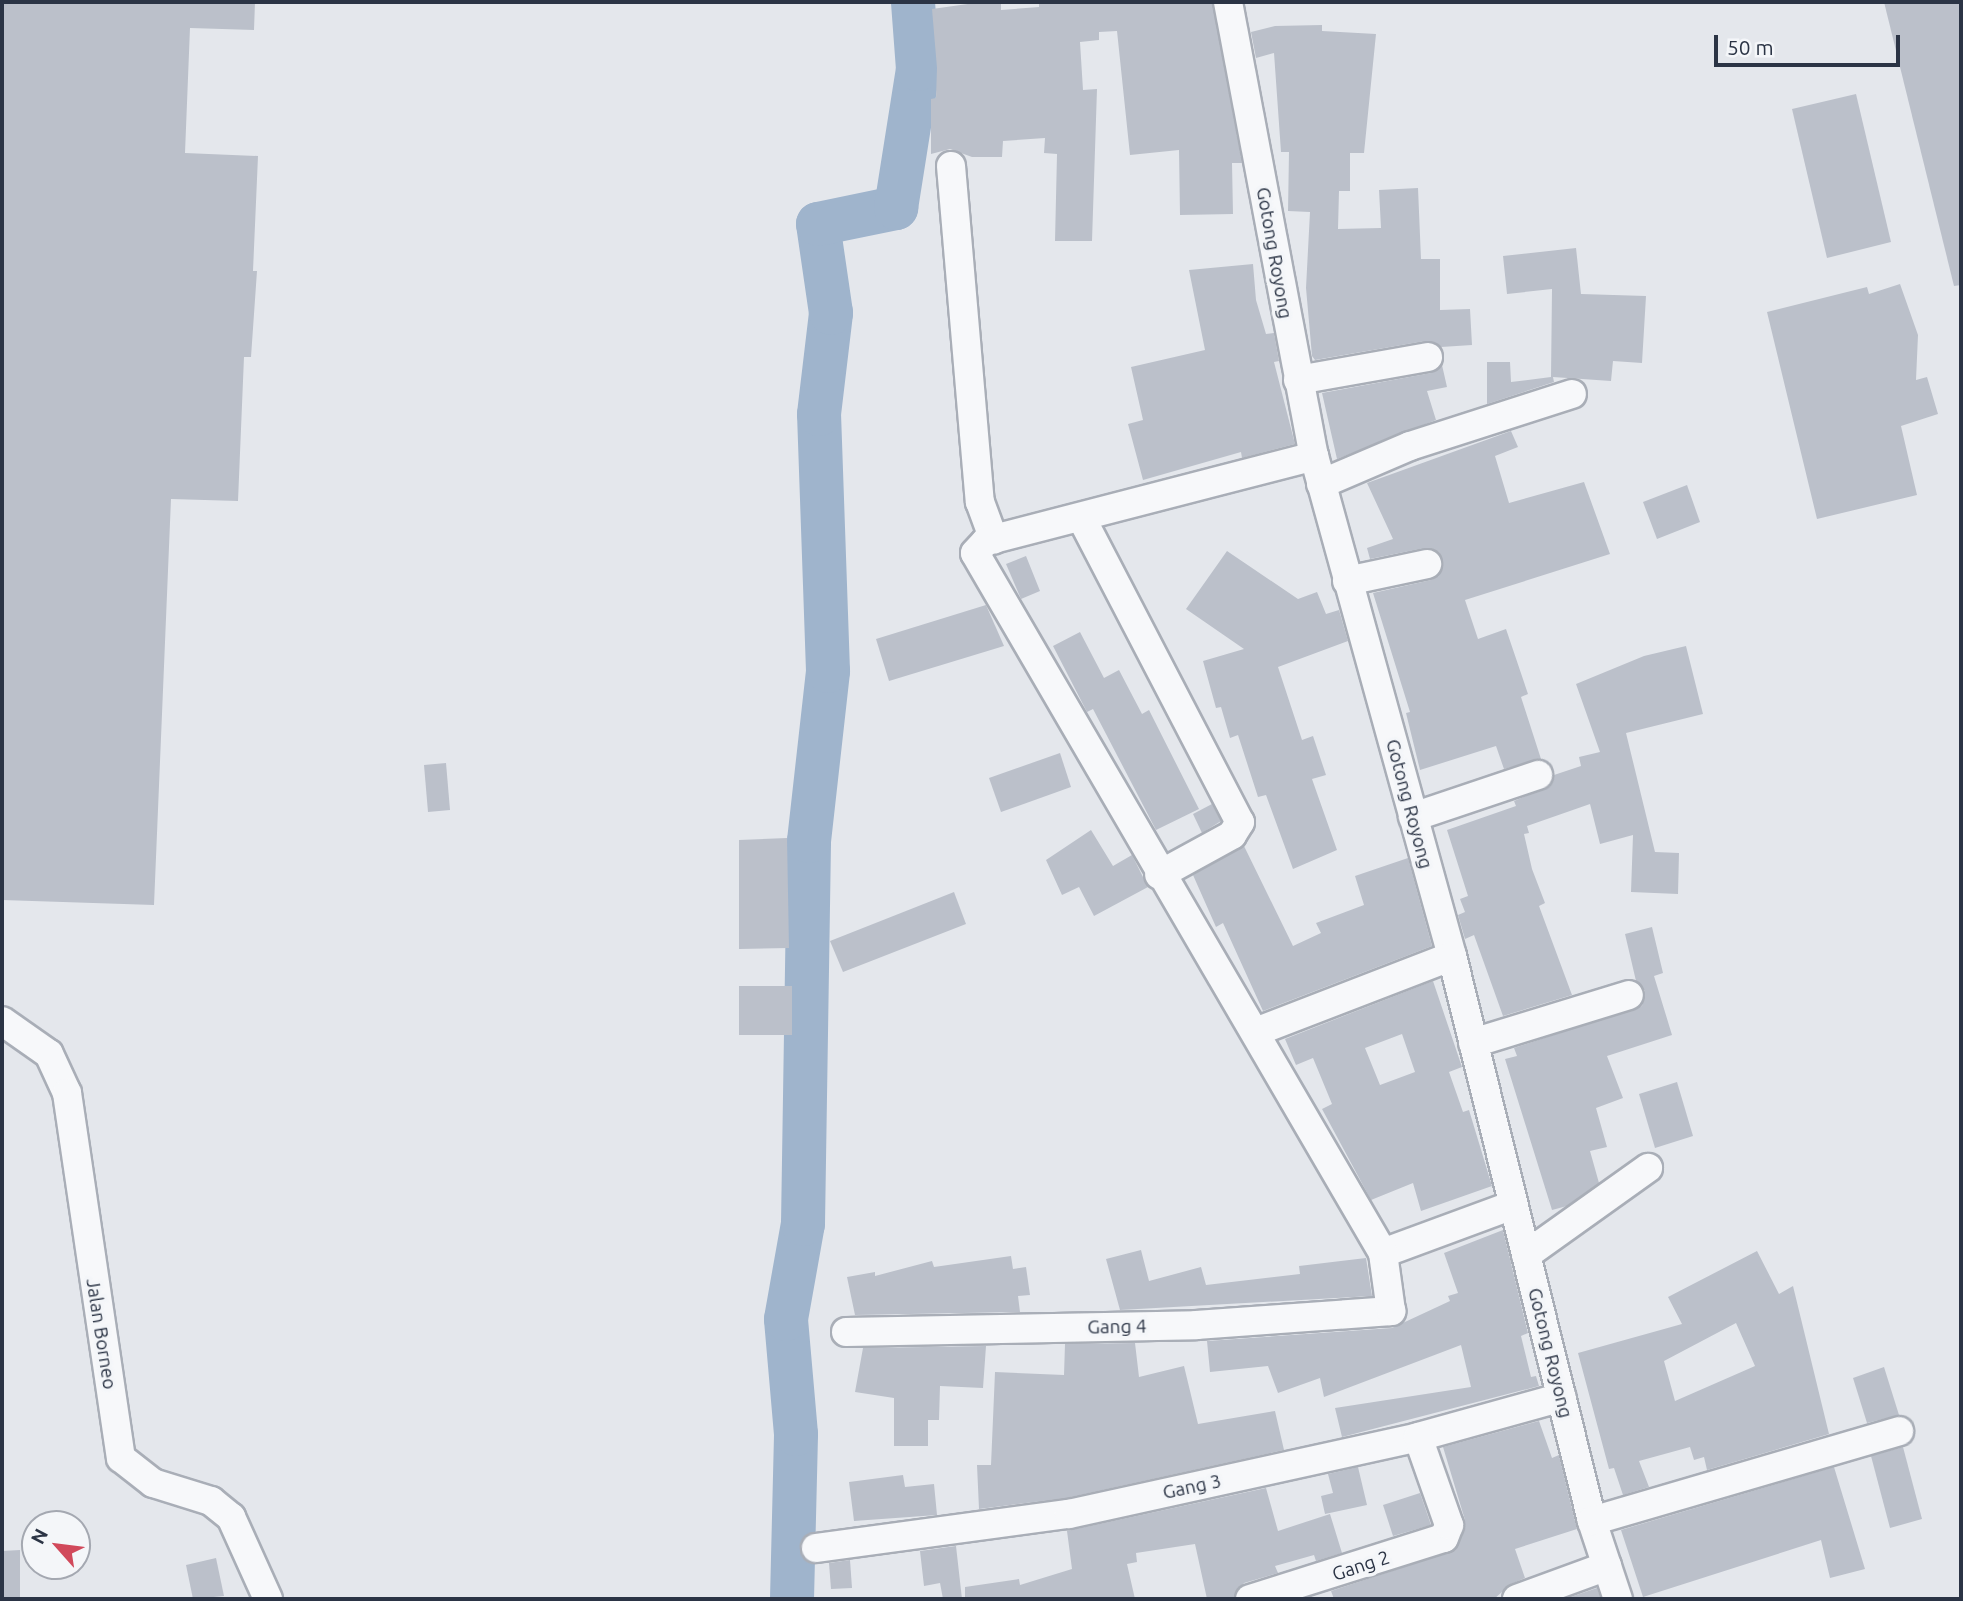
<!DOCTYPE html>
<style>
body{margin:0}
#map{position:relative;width:1963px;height:1601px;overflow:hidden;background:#e4e7ec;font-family:Ubuntu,sans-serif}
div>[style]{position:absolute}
.river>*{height:44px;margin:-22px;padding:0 22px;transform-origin:22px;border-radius:22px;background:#9fb4cc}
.building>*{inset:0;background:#bbc0ca}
.roads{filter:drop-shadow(2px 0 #a9aeb7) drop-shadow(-2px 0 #a9aeb7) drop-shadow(0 2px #a9aeb7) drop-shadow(0 -2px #a9aeb7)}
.minor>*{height:28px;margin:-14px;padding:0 14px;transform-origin:14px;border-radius:14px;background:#f7f8fa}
span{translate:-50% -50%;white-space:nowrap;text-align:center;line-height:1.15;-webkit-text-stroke:7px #f4f6f9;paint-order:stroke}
.street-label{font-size:19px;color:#2b3445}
.frame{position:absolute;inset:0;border:4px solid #2b3445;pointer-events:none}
.north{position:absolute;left:21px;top:1510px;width:70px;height:70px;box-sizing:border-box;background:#f4f6f9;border:2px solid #a4a8b1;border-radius:50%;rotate:298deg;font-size:19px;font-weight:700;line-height:28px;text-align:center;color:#2b3445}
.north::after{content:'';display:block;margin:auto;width:24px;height:32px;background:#d1495b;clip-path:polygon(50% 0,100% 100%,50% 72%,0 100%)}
.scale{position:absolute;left:1714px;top:35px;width:186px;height:32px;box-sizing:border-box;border:4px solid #2b3445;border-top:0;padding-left:9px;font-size:21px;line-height:24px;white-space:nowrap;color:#2b3445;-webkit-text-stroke:5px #f4f6f9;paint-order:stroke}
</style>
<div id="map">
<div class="river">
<i style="left:792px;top:1599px;width:165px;rotate:-88.6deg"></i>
<i style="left:796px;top:1434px;width:115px;rotate:-95deg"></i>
<i style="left:786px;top:1319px;width:97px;rotate:-79.9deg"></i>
<i style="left:803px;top:1224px;width:383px;rotate:-89.1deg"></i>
<i style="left:809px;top:841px;width:171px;rotate:-83.6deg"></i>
<i style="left:828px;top:671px;width:257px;rotate:-92deg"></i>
<i style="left:819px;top:414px;width:102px;rotate:-83.2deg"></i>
<i style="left:831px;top:313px;width:90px;rotate:-98.3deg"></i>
<i style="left:818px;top:224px;width:80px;rotate:-11.6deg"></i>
<i style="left:896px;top:208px;width:141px;rotate:-81deg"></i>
<i style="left:918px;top:69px;width:67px;rotate:-94.3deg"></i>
</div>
<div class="building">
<i style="clip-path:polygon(3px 2px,255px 2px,254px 30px,190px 28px,185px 153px,258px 156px,253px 271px,257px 271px,251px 357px,244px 357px,238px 501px,171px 499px,154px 905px,2px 900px)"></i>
<i style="clip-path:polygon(982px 2px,1001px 2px,1001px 10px,1039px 7px,1039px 2px,1212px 2px,1242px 163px,1232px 163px,1233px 214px,1180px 215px,1179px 150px,1130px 155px,1117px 31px,1099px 32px,1099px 40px,1080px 42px,1083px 90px,1097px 89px,1092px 241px,1055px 241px,1057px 154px,1044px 153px,1045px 138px,1003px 141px,1002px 157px,972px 157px,950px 149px,931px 154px,931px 99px,936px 98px,937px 68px,932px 9px)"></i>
<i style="clip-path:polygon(1884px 2px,1961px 2px,1961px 285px,1954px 286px)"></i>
<i style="clip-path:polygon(1322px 25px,1322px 31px,1376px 34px,1364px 153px,1350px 153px,1350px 191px,1339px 191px,1338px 229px,1381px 228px,1379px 190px,1418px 188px,1421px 259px,1440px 259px,1440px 310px,1470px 309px,1472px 345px,1441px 347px,1425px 341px,1315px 360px,1312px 356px,1306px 288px,1310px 212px,1288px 211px,1289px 152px,1281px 152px,1274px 53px,1256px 58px,1251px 32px,1275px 26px)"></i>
<i style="clip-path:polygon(1856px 94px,1891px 242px,1827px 258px,1792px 109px)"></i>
<i style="clip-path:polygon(1576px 248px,1581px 294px,1646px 296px,1642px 363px,1613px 361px,1611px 381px,1553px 377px,1554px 382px,1487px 404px,1487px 362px,1510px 362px,1511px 382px,1551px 377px,1552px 289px,1507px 294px,1503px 256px)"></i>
<i style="clip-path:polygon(1253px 264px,1256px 300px,1266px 334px,1274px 333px,1279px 361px,1274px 362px,1295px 444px,1242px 458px,1241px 452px,1143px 480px,1128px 424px,1143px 420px,1131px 367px,1205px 350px,1189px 270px)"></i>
<i style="clip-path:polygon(1900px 284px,1918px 335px,1916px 380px,1927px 377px,1938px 414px,1901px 426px,1917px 495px,1817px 519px,1767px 312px,1867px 287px,1869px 294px)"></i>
<i style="clip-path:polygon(1442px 365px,1447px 387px,1427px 391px,1436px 420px,1337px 459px,1322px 393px,1431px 373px)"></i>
<i style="clip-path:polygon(1511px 431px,1518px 447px,1495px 456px,1509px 503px,1584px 482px,1610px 554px,1465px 600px,1478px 639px,1506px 629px,1528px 694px,1521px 697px,1541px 759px,1504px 769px,1496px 746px,1420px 770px,1406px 713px,1410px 712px,1373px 593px,1431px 580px,1439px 576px,1443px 561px,1439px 552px,1424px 548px,1370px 559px,1367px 548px,1393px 539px,1367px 483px)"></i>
<i style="clip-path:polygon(1687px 485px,1700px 522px,1657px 539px,1643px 502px)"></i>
<i style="clip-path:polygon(1227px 551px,1298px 599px,1317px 592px,1326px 614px,1339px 610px,1348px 641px,1278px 667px,1302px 740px,1313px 736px,1326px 775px,1312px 779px,1337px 850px,1293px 869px,1266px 795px,1258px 797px,1238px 735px,1230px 738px,1221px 707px,1216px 708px,1203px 661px,1244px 649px,1186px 609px)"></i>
<i style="clip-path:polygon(1026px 556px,1040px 591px,1021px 599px,1006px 564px)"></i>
<i style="clip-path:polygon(986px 605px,1004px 646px,889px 681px,876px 639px)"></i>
<i style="clip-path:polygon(1080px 632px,1104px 678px,1119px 670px,1142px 714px,1149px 710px,1199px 809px,1156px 830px,1093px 709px,1087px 712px,1053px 646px)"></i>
<i style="clip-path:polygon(1686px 646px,1703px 714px,1626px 733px,1655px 852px,1679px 853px,1678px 894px,1631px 892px,1633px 835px,1600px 844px,1590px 804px,1527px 826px,1529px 833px,1524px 834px,1532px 869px,1545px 903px,1539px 906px,1572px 995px,1503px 1016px,1474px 935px,1465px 939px,1458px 915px,1465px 912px,1460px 899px,1468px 896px,1447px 830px,1516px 806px,1514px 801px,1550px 786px,1554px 775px,1581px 766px,1579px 757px,1600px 752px,1576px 684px,1644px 656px)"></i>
<i style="clip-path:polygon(1060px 753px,1071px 787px,1001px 812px,989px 778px)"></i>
<i style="clip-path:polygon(446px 763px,450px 810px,428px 812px,424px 765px)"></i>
<i style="clip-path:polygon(1212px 804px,1221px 821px,1202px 833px,1193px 814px)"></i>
<i style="clip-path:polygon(1091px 830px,1113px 866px,1132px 855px,1148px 887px,1094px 916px,1079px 887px,1062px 895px,1046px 860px)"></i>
<i style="clip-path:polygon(787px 838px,789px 948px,739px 949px,739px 840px)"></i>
<i style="clip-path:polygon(1244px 846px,1293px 946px,1321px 933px,1316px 923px,1364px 905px,1355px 876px,1408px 858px,1432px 946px,1263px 1011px,1223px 923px,1216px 927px,1193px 875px)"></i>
<i style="clip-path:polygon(954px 892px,966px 924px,843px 972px,830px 941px)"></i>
<i style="clip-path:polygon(1652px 927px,1663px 973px,1654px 976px,1672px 1035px,1607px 1056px,1623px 1098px,1596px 1108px,1607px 1147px,1590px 1151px,1599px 1183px,1567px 1206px,1552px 1210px,1505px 1059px,1517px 1056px,1514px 1048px,1642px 1006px,1645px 991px,1636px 981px,1625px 934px)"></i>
<i style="clip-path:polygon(evenodd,1433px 981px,1462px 1067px,1449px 1072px,1463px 1112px,1469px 1110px,1492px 1186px,1421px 1211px,1413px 1183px,1371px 1200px,1322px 1109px,1332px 1104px,1313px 1058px,1296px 1065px,1285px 1039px,1433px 981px,1402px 1034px,1415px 1072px,1380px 1085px,1365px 1048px,1402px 1034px)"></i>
<i style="clip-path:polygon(739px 986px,792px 986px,792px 1035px,739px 1035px)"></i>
<i style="clip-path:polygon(1677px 1082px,1693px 1136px,1655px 1148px,1639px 1094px)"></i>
<i style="clip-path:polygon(1503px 1230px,1528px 1333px,1521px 1336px,1531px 1377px,1536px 1376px,1539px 1386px,1342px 1437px,1335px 1408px,1471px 1387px,1461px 1345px,1324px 1397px,1320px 1378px,1278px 1393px,1268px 1366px,1210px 1372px,1207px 1341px,1392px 1328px,1450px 1301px,1448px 1296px,1458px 1293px,1444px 1253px)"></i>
<i style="clip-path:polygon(1141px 1250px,1149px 1281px,1201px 1267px,1206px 1285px,1300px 1274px,1299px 1266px,1366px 1258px,1372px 1296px,1120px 1310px,1106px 1259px)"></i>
<i style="clip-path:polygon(evenodd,1757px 1251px,1779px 1294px,1793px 1286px,1829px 1434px,1707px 1470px,1704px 1457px,1694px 1460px,1690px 1447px,1639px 1461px,1649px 1487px,1623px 1495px,1614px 1468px,1609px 1469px,1578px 1353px,1682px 1324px,1668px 1297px,1757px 1251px,1736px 1323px,1755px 1366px,1675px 1401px,1664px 1361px,1736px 1323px)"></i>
<i style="clip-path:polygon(1011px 1256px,1013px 1269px,1026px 1267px,1030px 1295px,1018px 1296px,1020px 1312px,855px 1315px,847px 1277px,875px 1272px,875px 1276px,932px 1261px,934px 1267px)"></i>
<i style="clip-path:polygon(1135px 1343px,1139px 1377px,1184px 1366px,1198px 1424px,1275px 1411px,1284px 1450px,1066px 1498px,979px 1509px,977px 1465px,991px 1465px,995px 1372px,1064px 1375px,1065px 1344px)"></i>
<i style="clip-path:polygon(986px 1346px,983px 1388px,940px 1386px,939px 1420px,928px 1420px,928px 1446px,894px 1446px,894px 1398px,855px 1392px,863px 1348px)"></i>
<i style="clip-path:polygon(1884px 1367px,1899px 1415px,1867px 1423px,1853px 1378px)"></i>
<i style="clip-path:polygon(1539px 1421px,1552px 1458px,1559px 1455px,1577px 1529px,1515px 1549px,1525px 1578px,1511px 1584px,1494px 1599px,1334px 1599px,1331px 1591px,1456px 1550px,1465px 1520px,1443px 1447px)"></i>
<i style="clip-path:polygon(1903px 1447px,1922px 1519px,1890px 1528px,1871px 1456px)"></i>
<i style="clip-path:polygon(1358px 1467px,1367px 1505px,1325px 1514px,1321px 1496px,1333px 1493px,1328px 1474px)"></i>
<i style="clip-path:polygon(1834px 1467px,1865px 1569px,1830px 1578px,1821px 1540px,1643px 1597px,1621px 1530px)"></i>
<i style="clip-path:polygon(903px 1475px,905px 1487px,934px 1484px,937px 1515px,854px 1521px,849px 1482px)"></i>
<i style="clip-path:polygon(1266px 1488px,1278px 1531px,1330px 1514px,1342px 1553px,1316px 1561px,1314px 1555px,1275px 1566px,1278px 1573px,1244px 1583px,1234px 1597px,1224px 1599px,1207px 1599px,1195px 1544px,1136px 1553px,1137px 1562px,1127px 1564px,1135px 1599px,965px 1599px,965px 1587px,1019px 1579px,1020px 1585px,1072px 1569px,1067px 1531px)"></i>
<i style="clip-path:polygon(1420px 1493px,1431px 1525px,1393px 1536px,1383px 1505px)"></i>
<i style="clip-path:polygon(956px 1546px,962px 1599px,943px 1599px,940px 1583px,924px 1586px,920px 1551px)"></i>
<i style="clip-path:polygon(20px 1550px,20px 1599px,2px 1599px,2px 1551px)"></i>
<i style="clip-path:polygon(216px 1558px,224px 1596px,193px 1599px,186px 1565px)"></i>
<i style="clip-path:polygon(850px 1560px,852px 1588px,831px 1589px,829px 1563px)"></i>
<i style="clip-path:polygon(1597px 1588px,1601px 1599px,1565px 1599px)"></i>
</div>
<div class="roads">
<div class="minor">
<i style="left:1228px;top:2px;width:462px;rotate:79.3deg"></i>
<i style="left:1314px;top:456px;width:519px;rotate:74.57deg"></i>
<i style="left:1452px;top:956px;width:582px;rotate:76.08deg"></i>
<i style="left:1592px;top:1521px;width:82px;rotate:71.6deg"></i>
<i style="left:951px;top:166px;width:337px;rotate:85.1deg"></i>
<i style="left:980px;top:502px;width:40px;rotate:69.8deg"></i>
<i style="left:1298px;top:380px;width:132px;rotate:-10deg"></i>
<i style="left:1321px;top:484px;width:97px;rotate:-23.1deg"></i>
<i style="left:1410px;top:446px;width:170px;rotate:-17.8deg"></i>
<i style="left:1082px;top:519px;width:342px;rotate:62.5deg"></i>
<i style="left:1240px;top:822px;width:15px;rotate:122deg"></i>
<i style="left:1232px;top:835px;width:83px;rotate:151.3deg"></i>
<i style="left:1347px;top:581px;width:82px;rotate:-12deg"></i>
<i style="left:1413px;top:817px;width:132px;rotate:-18.6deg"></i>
<i style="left:2px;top:1021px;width:57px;rotate:35.1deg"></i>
<i style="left:49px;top:1054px;width:43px;rotate:65.2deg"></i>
<i style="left:67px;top:1093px;width:369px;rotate:81.6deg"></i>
<i style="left:121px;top:1458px;width:41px;rotate:38deg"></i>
<i style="left:153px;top:1483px;width:61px;rotate:17.2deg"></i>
<i style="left:211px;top:1501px;width:26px;rotate:39deg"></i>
<i style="left:231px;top:1517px;width:90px;rotate:65.7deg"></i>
<i style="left:1258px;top:1031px;width:208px;rotate:-21.1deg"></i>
<i style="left:1473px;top:1043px;width:163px;rotate:-17.1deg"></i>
<i style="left:1383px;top:1253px;width:139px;rotate:-20.3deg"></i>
<i style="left:1526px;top:1255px;width:150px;rotate:-35.5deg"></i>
<i style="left:846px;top:1332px;width:350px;rotate:-1.1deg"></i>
<i style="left:1196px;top:1325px;width:196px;rotate:-4.1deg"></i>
<i style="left:1391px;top:1311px;width:59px;rotate:-97.9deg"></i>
<i style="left:1383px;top:1253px;width:810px;rotate:-120.24deg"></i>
<i style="left:975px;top:553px;width:16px;rotate:-47deg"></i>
<i style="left:986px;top:541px;width:339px;rotate:-14.5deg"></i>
<i style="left:1592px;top:1521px;width:320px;rotate:-16.3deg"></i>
<i style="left:816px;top:1548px;width:255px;rotate:-7.7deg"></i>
<i style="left:1069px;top:1514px;width:357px;rotate:-12.4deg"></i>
<i style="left:1418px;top:1437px;width:149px;rotate:-15.5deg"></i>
<i style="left:1250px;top:1599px;width:203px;rotate:-17.5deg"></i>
<i style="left:1444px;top:1538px;width:14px;rotate:-69deg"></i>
<i style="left:1449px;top:1525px;width:93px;rotate:-109.4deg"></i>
<i style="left:1517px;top:1599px;width:96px;rotate:-20.1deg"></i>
</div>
</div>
<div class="street-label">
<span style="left:1274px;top:253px;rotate:80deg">Gotong Royong</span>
<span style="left:1409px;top:804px;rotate:75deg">Gotong Royong</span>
<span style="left:1117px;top:1327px;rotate:-1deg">Gang 4</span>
<span style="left:101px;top:1334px;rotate:81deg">Jalan Borneo</span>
<span style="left:1550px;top:1353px;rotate:76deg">Gotong Royong</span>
<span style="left:1192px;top:1487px;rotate:-12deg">Gang 3</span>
<span style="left:1361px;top:1566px;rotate:-18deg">Gang 2</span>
</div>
<div class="frame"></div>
<div class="north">N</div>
<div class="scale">50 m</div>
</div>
